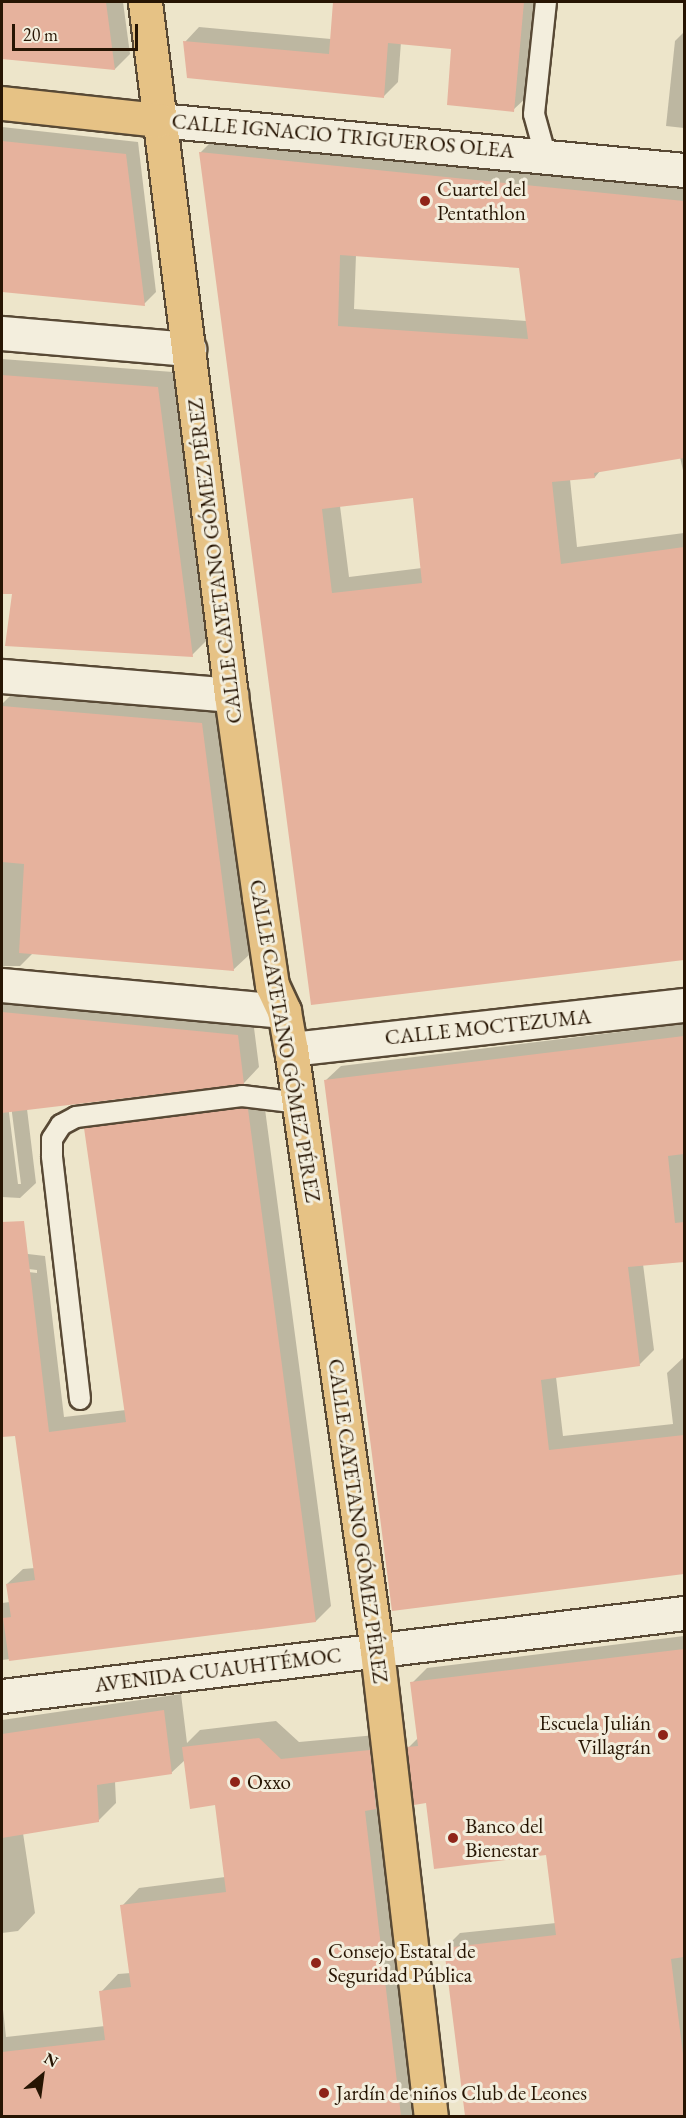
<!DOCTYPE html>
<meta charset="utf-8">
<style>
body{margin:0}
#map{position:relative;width:686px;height:2118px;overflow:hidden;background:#ede5ca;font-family:"EB Garamond",serif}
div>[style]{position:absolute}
.shadow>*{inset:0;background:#0003}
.building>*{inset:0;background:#e6b29d}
.roads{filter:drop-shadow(2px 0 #584935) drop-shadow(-2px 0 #584935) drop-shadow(0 2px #584935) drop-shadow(0 -2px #584935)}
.service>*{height:20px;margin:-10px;padding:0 10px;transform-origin:10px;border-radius:10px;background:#f3eedd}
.minor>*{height:33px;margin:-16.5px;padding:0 16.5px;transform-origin:16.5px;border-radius:16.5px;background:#f3eedd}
.tertiary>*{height:33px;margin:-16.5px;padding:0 16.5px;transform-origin:16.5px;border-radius:16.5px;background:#f3eedd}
.primary>*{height:33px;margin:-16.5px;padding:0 16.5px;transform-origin:16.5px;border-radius:16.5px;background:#e6c285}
.dots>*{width:16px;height:16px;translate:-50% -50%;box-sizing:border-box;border:3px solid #f3eedd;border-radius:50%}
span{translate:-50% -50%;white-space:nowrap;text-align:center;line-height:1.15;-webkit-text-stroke:6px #f3eedd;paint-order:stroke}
.street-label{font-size:21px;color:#271503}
.poi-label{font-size:21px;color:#271503}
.left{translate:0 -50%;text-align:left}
.right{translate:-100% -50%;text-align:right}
.frame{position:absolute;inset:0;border:3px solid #271503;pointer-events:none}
.north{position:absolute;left:12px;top:2046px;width:60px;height:60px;-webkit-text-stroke:4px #f3eedd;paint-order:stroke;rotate:29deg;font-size:16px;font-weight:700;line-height:24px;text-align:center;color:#271503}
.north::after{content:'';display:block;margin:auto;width:21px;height:27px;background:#271503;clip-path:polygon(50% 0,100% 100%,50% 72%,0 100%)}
.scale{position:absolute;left:12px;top:24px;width:126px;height:27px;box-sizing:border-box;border:3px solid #271503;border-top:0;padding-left:8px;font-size:18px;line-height:21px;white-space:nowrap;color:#271503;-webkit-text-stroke:4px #f3eedd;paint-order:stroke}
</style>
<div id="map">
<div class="shadow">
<i style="clip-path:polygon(2px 2px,123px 2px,130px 54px,115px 69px,2px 58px)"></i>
<i style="clip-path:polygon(334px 2px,537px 2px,528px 96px,513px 110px,453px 47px,401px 42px,398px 82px,383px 97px,185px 42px,199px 27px,331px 39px)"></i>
<i style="clip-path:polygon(684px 32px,684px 128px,666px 126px,675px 41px)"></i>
<i style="clip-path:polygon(2px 127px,138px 142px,156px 292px,144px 304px,2px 291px)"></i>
<i style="clip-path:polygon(evenodd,217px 136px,684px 182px,684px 475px,680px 457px,600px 471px,595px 477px,570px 479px,577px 547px,684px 533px,684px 958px,312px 1003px,200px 153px,217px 136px,356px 255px,520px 267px,527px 321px,354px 309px,356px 255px,217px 136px,415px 496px,422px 568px,349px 577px,340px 506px,415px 496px)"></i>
<i style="clip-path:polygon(2px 359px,173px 372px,207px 640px,192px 655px,14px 593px,2px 592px)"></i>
<i style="clip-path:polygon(15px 691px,217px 708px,249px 955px,233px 970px,33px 953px,20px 966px,2px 966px,2px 704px)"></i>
<i style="clip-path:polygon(evenodd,2px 979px,253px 1020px,259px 1067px,244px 1083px,27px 1109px,36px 1183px,20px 1198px,2px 1197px,2px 979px,8px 1105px,11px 1105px,21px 1184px,18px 1184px,8px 1105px)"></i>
<i style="clip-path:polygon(684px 1024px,684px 1260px,643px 1264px,654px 1350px,639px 1365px,556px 1377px,563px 1436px,673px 1424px,667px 1373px,684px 1357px,684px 1573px,393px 1609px,326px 1080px,341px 1066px)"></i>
<i style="clip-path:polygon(263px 1094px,331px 1606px,316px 1621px,2px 1660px,2px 1603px,10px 1602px,7px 1584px,23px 1569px,35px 1568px,17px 1434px,2px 1435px,2px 1269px,37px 1273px,37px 1270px,2px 1266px,2px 1251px,45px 1256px,64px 1417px,126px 1410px,86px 1129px,101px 1113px)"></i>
<i style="clip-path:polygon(684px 1636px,684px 2116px,466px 2116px,445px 1948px,460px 1933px,556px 1923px,547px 1853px,427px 1802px,409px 1747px,419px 1737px,412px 1683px,427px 1668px)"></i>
<i style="clip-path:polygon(181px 1694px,187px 1743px,200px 1730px,276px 1721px,299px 1742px,387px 1734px,420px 2116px,2px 2116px,2px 2000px,6px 2037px,105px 2026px,101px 1992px,118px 1974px,131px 1973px,122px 1906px,139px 1888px,225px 1877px,216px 1803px,185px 1760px,171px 1773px,115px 1781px,116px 1803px,98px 1821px,23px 1833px,35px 1913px,18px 1931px,2px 1933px,2px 1720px)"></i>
</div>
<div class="building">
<i style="clip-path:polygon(2px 2px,106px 2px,115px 70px,2px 59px)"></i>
<i style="clip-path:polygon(333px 2px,524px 2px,514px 112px,447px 105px,451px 49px,388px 43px,384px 98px,187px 78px,183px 41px,329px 54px)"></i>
<i style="clip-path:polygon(2px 141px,126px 154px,145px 306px,2px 292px)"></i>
<i style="clip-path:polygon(evenodd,199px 152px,684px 201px,684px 458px,594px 473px,595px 478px,552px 482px,561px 564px,684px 547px,684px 960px,311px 1005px,199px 152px,340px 255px,519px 268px,528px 339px,338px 326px,340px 255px,199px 152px,413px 498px,422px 583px,332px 593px,322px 509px,413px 498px)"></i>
<i style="clip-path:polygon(2px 375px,158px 387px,193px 657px,5px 646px,12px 594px,2px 594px)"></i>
<i style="clip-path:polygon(2px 706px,202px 723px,234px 971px,19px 953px,24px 864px,2px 862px)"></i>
<i style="clip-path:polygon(2px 1012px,238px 1035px,244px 1084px,2px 1113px)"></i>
<i style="clip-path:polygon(684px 1036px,684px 1154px,668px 1156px,675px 1223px,684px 1222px,684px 1262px,628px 1267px,640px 1366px,541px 1380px,549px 1450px,684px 1435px,684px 1574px,392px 1611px,324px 1080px)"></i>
<i style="clip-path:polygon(242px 1108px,248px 1109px,316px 1622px,9px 1661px,3px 1618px,11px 1617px,6px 1584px,35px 1580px,15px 1436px,2px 1437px,2px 1222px,24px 1221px,49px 1432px,126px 1422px,84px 1128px)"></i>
<i style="clip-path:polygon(684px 1649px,684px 1957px,671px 1959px,684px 2062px,684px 2116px,465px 2116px,444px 1948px,556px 1935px,546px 1855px,434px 1869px,426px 1803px,414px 1805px,407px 1747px,418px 1746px,410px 1682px)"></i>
<i style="clip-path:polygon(164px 1710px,172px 1774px,97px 1785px,99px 1822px,2px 1838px,2px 1734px)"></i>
<i style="clip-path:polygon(259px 1738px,281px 1759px,370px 1750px,376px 1809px,365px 1811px,401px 2116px,2px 2116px,2px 2052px,105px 2040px,99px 1991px,131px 1987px,120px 1905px,226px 1892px,215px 1805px,190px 1809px,182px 1747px)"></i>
</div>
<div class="roads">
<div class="service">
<i style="left:545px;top:154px;width:41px;rotate:-105.4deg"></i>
<i style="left:534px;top:114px;width:113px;rotate:-83.9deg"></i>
<i style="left:80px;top:1399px;width:245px;rotate:-96.6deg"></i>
<i style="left:52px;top:1156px;width:17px;rotate:-90deg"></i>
<i style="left:52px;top:1139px;width:17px;rotate:-57deg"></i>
<i style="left:61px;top:1125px;width:17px;rotate:-28deg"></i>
<i style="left:76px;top:1117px;width:167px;rotate:-7.2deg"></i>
<i style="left:242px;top:1096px;width:58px;rotate:6.9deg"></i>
</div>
<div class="minor">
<i style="left:2px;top:333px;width:188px;rotate:4.9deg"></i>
<i style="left:2px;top:676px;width:230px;rotate:4.7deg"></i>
<i style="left:2px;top:985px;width:283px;rotate:5.3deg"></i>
<i style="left:291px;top:1049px;width:395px;rotate:-6.4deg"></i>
<i style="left:2px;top:1696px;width:687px;rotate:-6.94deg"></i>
</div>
<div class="tertiary">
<i style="left:159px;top:120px;width:527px;rotate:5.44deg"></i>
</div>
<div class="primary">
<i style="left:145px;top:2px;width:698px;rotate:82.93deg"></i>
<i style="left:231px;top:695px;width:204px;rotate:82.1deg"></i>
<i style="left:259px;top:897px;width:89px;rotate:81.6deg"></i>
<i style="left:272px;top:985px;width:29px;rotate:65deg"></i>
<i style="left:284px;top:1011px;width:39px;rotate:80deg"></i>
<i style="left:291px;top:1049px;width:608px;rotate:81.87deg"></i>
<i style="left:377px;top:1651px;width:468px;rotate:83.4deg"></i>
<i style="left:2px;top:103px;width:158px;rotate:6.2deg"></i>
</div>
</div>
<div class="dots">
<i style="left:425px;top:201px;background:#8f2418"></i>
<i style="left:663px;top:1735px;background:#8f2418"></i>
<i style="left:235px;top:1782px;background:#8f2418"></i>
<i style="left:453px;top:1838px;background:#8f2418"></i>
<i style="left:316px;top:1963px;background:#8f2418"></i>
<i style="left:324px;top:2093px;background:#8f2418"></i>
</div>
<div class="street-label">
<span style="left:343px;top:136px;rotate:5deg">CALLE IGNACIO TRIGUEROS OLEA</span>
<span style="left:215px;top:561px;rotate:-97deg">CALLE CAYETANO GÓMEZ PÉREZ</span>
<span style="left:488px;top:1027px;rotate:-6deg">CALLE MOCTEZUMA</span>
<span style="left:285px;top:1041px;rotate:80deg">CALLE CAYETANO GÓMEZ PÉREZ</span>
<span style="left:358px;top:1521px;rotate:82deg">CALLE CAYETANO GÓMEZ PÉREZ</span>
<span style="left:218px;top:1670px;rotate:-7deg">AVENIDA CUAUHTÉMOC</span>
</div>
<div class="poi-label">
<span class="left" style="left:437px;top:201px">Cuartel del<br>Pentathlon</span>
<span class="right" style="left:651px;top:1735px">Escuela Julián<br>Villagrán</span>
<span class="left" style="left:247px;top:1782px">Oxxo</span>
<span class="left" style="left:465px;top:1838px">Banco del<br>Bienestar</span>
<span class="left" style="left:328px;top:1963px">Consejo Estatal de<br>Seguridad Pública</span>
<span class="left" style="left:336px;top:2093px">Jardín de niños Club de Leones</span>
</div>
<div class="frame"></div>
<div class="north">N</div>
<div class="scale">20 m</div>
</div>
